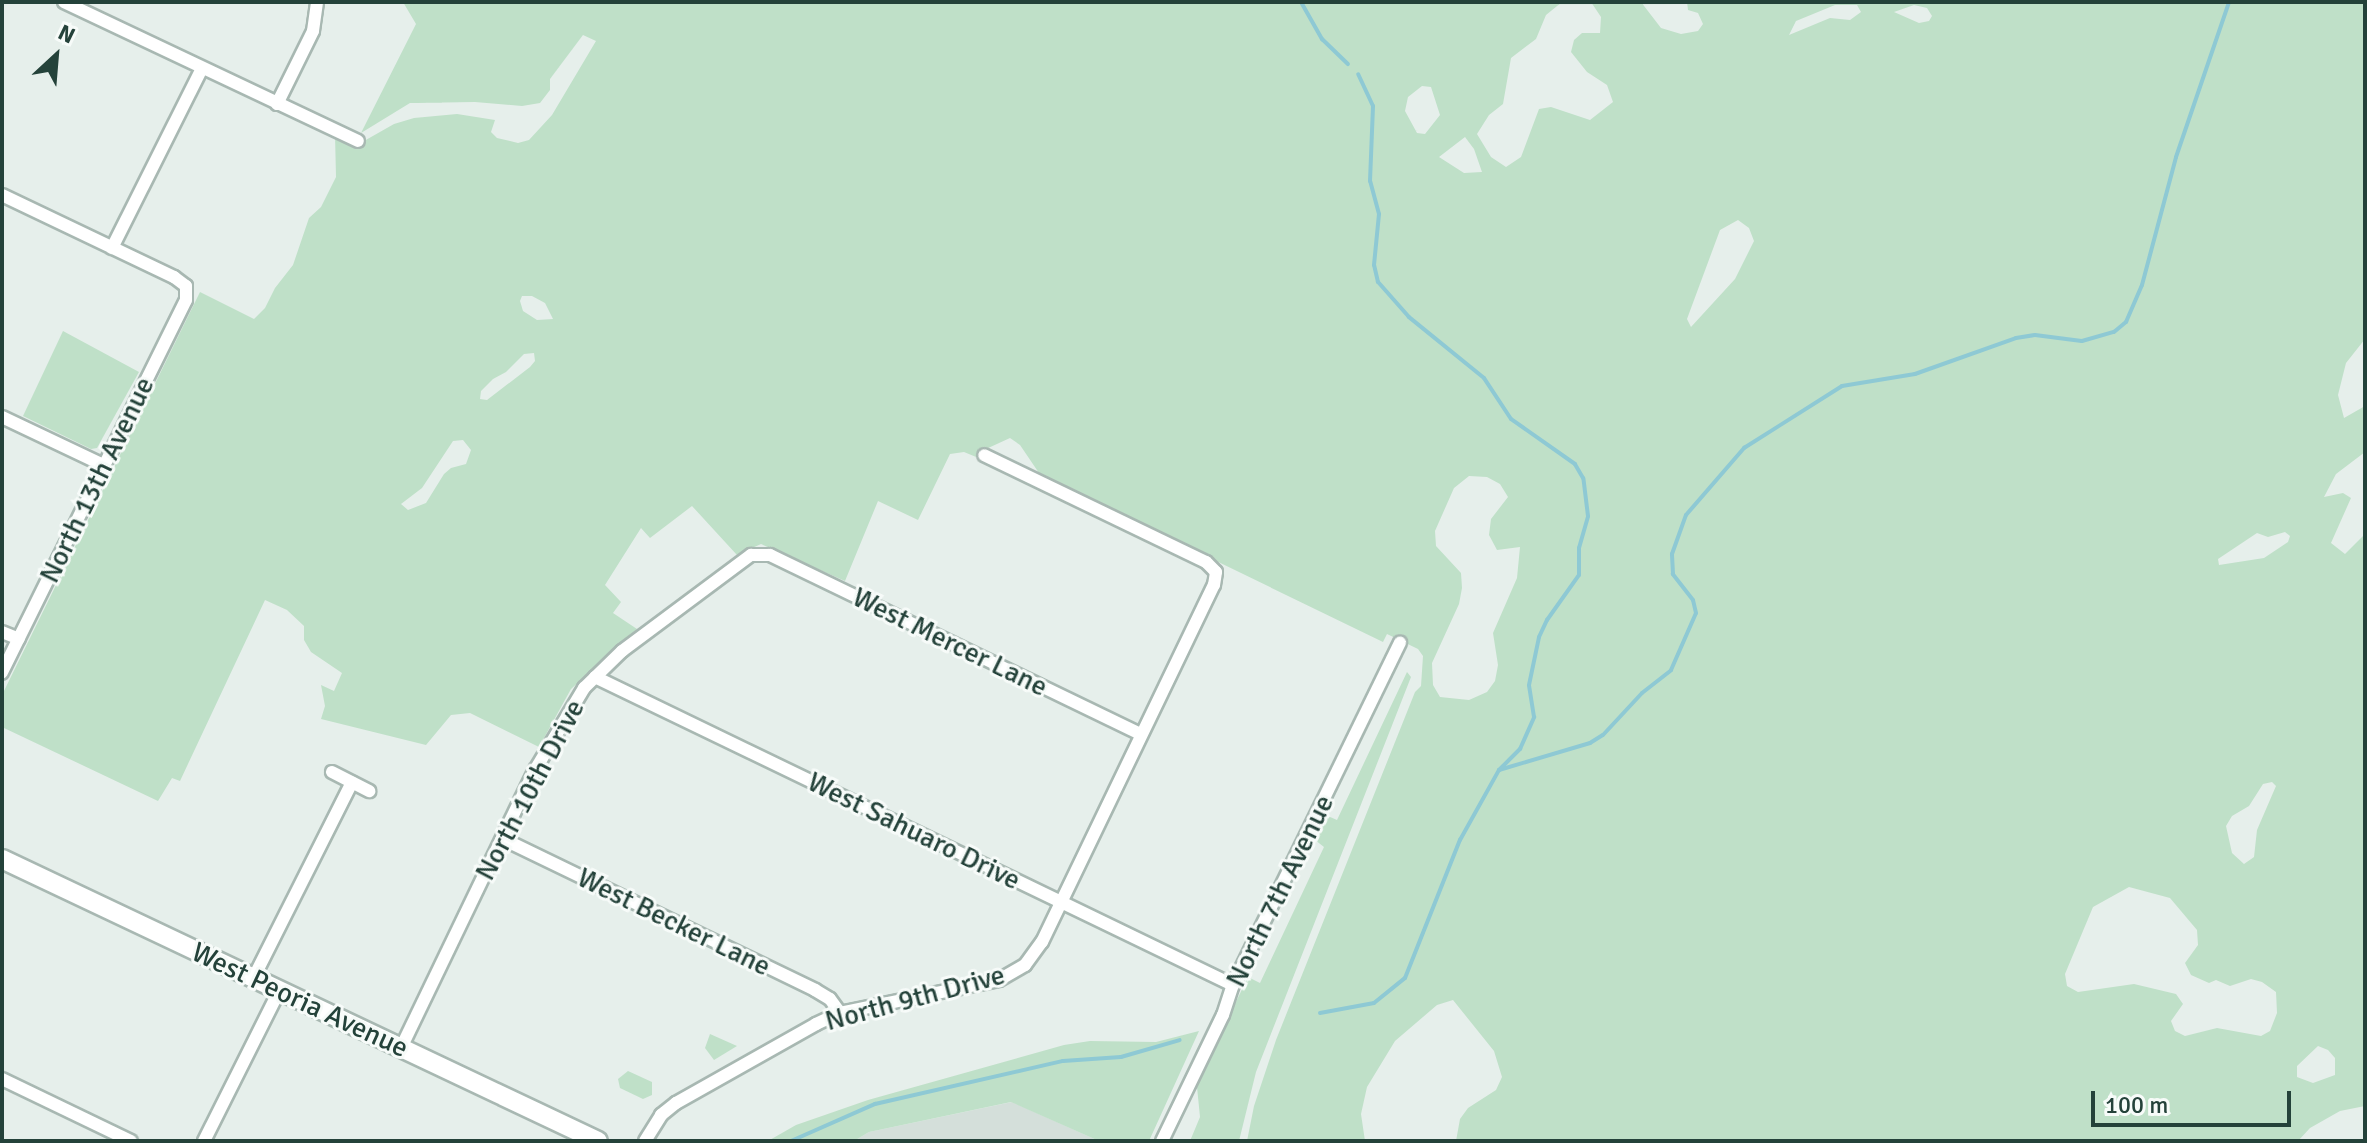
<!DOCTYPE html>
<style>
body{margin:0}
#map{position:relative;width:2367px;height:1143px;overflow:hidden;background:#e6efeb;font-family:Signika,sans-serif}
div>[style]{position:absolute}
.built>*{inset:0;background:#d4dfda}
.green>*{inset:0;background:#bfe0c8}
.stream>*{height:4px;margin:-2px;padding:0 2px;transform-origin:2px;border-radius:2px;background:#8ec9d4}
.roads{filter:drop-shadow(2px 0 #a8b8b2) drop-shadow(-2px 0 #a8b8b2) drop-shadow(0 2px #a8b8b2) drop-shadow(0 -2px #a8b8b2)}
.street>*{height:12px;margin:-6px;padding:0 6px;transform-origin:6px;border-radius:6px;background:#fff}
.secondary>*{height:18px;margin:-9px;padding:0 9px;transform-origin:9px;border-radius:9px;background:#fff}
span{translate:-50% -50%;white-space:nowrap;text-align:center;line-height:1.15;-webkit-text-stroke:6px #f7fbf9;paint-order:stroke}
.street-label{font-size:28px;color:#24423a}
.frame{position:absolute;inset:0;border:4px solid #24423a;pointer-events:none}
.north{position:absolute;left:16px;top:16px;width:80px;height:80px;-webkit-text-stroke:6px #f7fbf9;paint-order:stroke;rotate:26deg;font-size:22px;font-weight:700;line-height:32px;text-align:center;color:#24423a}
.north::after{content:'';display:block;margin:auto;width:28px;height:36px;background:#24423a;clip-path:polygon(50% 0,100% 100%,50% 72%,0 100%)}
.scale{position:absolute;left:2091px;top:1091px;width:200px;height:36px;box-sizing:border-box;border:4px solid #24423a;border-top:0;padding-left:10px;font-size:24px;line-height:28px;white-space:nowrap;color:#24423a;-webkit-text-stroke:6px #f7fbf9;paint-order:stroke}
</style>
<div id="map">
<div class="built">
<i style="clip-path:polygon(1012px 1102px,1099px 1141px,854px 1141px,869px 1132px)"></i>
</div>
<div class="green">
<i style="clip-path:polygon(evenodd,403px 2px,1562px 2px,1546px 15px,1536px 39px,1511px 58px,1503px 104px,1489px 115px,1477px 134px,1491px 157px,1506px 167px,1521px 157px,1539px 109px,1551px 107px,1590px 120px,1613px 102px,1607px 85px,1587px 72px,1571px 52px,1574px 40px,1582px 33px,1600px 33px,1601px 17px,1591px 2px,1641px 2px,1661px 28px,1681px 34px,1698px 31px,1703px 24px,1698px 13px,1688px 10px,1687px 2px,2365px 2px,2365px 339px,2346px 363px,2338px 395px,2344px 418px,2365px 406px,2365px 452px,2336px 474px,2324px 497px,2343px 493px,2351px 498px,2331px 543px,2345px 554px,2365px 534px,2365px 1106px,2340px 1111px,2310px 1128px,2298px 1141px,1456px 1141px,1460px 1119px,1468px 1108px,1496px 1090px,1502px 1077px,1494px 1051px,1453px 1000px,1437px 1005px,1395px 1041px,1367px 1087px,1361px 1114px,1365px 1141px,1247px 1141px,1254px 1106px,1276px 1040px,1415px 692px,1421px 686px,1423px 656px,1418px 649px,1387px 634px,1383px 642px,1041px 476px,1020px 445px,1010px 438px,986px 449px,981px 459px,964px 452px,950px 454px,918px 520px,878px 501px,845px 581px,761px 544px,737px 555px,692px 506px,650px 538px,641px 528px,605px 585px,621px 602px,613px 613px,637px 629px,571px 689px,539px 747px,470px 713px,451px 715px,426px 745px,321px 719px,325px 706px,321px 685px,334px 691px,342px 673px,311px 652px,304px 640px,304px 626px,287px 610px,265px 600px,180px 781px,172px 778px,158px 801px,4px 728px,2px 695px,200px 292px,254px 319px,265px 308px,275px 288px,293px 265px,309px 218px,321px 207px,336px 177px,335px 135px,357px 145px,394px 124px,414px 118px,457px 114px,495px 120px,491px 132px,497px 138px,518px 143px,529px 140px,552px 115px,596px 41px,583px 35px,550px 79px,550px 90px,540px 103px,522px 106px,475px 102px,410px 103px,361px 133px,416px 24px,403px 2px,1835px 5px,1857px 5px,1861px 12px,1850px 20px,1830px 18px,1789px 35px,1796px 21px,1835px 5px,403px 2px,1914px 5px,1927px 8px,1932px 16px,1929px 21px,1919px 23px,1894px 12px,1914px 5px,403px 2px,1422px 86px,1431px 87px,1440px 115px,1425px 134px,1417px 133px,1405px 111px,1408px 97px,1422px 86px,403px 2px,1465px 137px,1474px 149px,1482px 172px,1464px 173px,1439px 157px,1465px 137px,403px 2px,1738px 220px,1749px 228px,1754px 241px,1735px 279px,1691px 327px,1687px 319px,1720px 230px,1738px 220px,403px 2px,522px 296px,532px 296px,545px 303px,553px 319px,537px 320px,523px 311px,520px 301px,522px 296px,403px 2px,534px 353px,535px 361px,530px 367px,487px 400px,480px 399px,481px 391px,493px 379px,506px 372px,524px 354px,534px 353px,403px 2px,463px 440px,471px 450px,466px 464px,451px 468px,444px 474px,426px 503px,408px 510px,401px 504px,422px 488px,453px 441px,463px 440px,403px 2px,1469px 476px,1487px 477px,1500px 484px,1508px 497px,1491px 519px,1489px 535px,1497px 550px,1520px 547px,1517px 578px,1493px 633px,1498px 665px,1495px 681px,1487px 692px,1469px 700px,1440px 697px,1433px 685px,1432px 663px,1459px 604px,1462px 588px,1461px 573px,1436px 546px,1435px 531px,1454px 488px,1469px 476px,403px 2px,2285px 532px,2290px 536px,2288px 542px,2264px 558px,2219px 565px,2218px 559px,2257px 533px,2268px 537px,2285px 532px,403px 2px,2272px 782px,2276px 786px,2257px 830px,2254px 857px,2244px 864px,2232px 853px,2226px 826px,2232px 816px,2249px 806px,2263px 784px,2272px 782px,403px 2px,2129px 887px,2170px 898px,2197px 930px,2198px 945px,2185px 963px,2191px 975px,2209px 983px,2216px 980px,2230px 986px,2251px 979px,2262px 982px,2276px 992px,2277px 1013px,2270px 1031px,2261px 1036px,2217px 1028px,2185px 1036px,2175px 1031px,2171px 1021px,2183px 1004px,2176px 994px,2134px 984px,2078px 992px,2067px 986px,2065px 974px,2093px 907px,2129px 887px,403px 2px,2318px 1046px,2328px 1050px,2335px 1058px,2335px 1075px,2313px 1083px,2297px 1077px,2297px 1066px,2318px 1046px)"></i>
<i style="clip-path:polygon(63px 331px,139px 372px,97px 448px,91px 449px,23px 416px)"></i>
<i style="clip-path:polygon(1407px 672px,1411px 677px,1256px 1072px,1239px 1141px,1190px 1141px,1200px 1117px,1197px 1087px,1218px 1039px,1248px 977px,1260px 983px,1324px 847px,1310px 836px,1321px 813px,1337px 820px)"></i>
<i style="clip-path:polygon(1199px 1031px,1149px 1141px,1099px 1141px,1011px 1102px,869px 1132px,854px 1141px,768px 1141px,796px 1125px,868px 1100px,1064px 1045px,1090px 1041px,1156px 1042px)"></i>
<i style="clip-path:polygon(710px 1034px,737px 1046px,714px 1060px,705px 1048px)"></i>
<i style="clip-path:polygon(628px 1071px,652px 1082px,652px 1095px,643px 1099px,620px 1088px,618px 1079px)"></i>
</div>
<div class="stream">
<i style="left:1301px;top:2px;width:43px;rotate:60.4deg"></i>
<i style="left:1322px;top:39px;width:36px;rotate:44deg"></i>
<i style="left:1499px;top:770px;width:95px;rotate:-16.5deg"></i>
<i style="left:1590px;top:743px;width:15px;rotate:-32deg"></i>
<i style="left:1603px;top:735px;width:57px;rotate:-47.1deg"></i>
<i style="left:1642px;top:693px;width:37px;rotate:-38deg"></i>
<i style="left:1671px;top:670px;width:62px;rotate:-66.3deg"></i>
<i style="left:1696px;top:613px;width:13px;rotate:-103deg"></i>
<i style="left:1693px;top:600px;width:33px;rotate:-128deg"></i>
<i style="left:1673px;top:574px;width:20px;rotate:-93deg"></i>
<i style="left:1672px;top:554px;width:41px;rotate:-70.3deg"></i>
<i style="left:1686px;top:515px;width:89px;rotate:-49.1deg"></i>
<i style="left:1744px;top:448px;width:116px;rotate:-32.3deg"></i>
<i style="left:1842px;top:386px;width:74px;rotate:-9.3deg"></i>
<i style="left:1915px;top:374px;width:107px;rotate:-19.6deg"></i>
<i style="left:2016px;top:338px;width:19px;rotate:-9deg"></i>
<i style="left:2035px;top:335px;width:47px;rotate:7.3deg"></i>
<i style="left:2082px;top:341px;width:33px;rotate:-16deg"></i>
<i style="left:2114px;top:332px;width:16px;rotate:-40deg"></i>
<i style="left:2126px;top:322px;width:40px;rotate:-66.6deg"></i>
<i style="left:2142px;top:285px;width:132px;rotate:-75.1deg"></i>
<i style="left:2176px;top:157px;width:164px;rotate:-71.1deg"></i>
<i style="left:1320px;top:1013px;width:55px;rotate:-10.5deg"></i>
<i style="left:1374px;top:1003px;width:40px;rotate:-39deg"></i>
<i style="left:1405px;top:978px;width:149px;rotate:-68.3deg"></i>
<i style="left:1460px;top:840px;width:80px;rotate:-60.9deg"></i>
<i style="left:1499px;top:770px;width:30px;rotate:-45deg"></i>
<i style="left:1520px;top:749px;width:35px;rotate:-66deg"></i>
<i style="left:1534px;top:717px;width:32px;rotate:-99deg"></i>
<i style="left:1529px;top:685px;width:49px;rotate:-78.2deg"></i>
<i style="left:1539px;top:637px;width:19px;rotate:-65deg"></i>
<i style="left:1547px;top:620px;width:55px;rotate:-54.6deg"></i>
<i style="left:1579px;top:575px;width:27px;rotate:-90deg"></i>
<i style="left:1579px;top:548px;width:33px;rotate:-74deg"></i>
<i style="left:1588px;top:516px;width:38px;rotate:-97deg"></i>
<i style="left:1583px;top:478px;width:16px;rotate:-120deg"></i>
<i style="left:1575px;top:464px;width:78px;rotate:-144.9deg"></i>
<i style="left:1511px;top:419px;width:49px;rotate:-123.4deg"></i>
<i style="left:1484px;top:378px;width:97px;rotate:-140.9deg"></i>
<i style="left:1409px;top:317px;width:47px;rotate:-131.5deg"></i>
<i style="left:1378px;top:282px;width:17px;rotate:-103deg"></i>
<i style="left:1374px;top:265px;width:51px;rotate:-84.4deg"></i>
<i style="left:1379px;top:214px;width:34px;rotate:-105deg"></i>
<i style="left:1370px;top:181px;width:75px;rotate:-87.7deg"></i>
<i style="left:1373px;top:106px;width:35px;rotate:-115deg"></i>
<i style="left:791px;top:1141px;width:92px;rotate:-23.8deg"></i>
<i style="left:875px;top:1104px;width:193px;rotate:-12.9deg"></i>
<i style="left:1063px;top:1061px;width:58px;rotate:-3.9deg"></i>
<i style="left:1121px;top:1057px;width:61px;rotate:-16.1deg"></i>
</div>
<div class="roads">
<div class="street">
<i style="left:64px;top:2px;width:325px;rotate:25.3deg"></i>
<i style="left:277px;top:104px;width:81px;rotate:-63.7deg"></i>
<i style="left:313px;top:31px;width:29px;rotate:-82deg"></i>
<i style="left:2px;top:195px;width:191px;rotate:25.5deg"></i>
<i style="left:174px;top:277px;width:15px;rotate:37deg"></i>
<i style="left:186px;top:286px;width:14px;rotate:90deg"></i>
<i style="left:186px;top:300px;width:416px;rotate:116.3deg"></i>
<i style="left:112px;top:248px;width:201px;rotate:-63.4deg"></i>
<i style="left:2px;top:417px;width:112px;rotate:25.4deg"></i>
<i style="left:2px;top:632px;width:18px;rotate:22deg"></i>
<i style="left:595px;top:677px;width:708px;rotate:25.77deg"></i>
<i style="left:332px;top:772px;width:42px;rotate:27.2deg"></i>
<i style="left:503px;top:839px;width:347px;rotate:25.8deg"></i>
<i style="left:815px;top:990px;width:17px;rotate:31deg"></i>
<i style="left:830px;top:999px;width:17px;rotate:54deg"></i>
<i style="left:253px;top:979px;width:220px;rotate:-63.3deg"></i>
<i style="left:401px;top:1048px;width:309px;rotate:-64.3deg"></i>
<i style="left:535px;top:770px;width:96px;rotate:-59.1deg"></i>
<i style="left:584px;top:688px;width:53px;rotate:-44.2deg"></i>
<i style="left:622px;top:651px;width:161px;rotate:-36.7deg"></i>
<i style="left:751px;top:555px;width:19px"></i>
<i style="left:770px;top:555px;width:412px;rotate:25.8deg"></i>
<i style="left:2px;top:1079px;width:143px;rotate:25.7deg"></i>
<i style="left:204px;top:1141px;width:168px;rotate:-63.4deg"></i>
<i style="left:645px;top:1141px;width:31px;rotate:-58deg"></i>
<i style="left:661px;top:1115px;width:19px;rotate:-39deg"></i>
<i style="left:676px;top:1103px;width:161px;rotate:-29.4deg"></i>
<i style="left:816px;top:1024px;width:26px;rotate:-25deg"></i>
<i style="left:840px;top:1013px;width:162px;rotate:-11.7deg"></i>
<i style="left:999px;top:980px;width:30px;rotate:-30deg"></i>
<i style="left:1025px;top:965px;width:29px;rotate:-54deg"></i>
<i style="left:1042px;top:942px;width:396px;rotate:-64.3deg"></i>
<i style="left:1214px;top:585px;width:13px;rotate:-81deg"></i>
<i style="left:1216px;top:572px;width:14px;rotate:-135deg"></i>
<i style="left:1206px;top:562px;width:246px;rotate:-154.3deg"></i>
<i style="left:1162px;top:1141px;width:140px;rotate:-64.2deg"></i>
<i style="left:1223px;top:1015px;width:32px;rotate:-72deg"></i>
<i style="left:1233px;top:985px;width:381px;rotate:-64deg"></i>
</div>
<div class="secondary">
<i style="left:2px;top:859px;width:659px;rotate:25.32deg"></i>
</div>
</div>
<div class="street-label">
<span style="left:97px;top:480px;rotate:-64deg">North 13th Avenue</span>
<span style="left:950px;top:642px;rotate:26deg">West Mercer Lane</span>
<span style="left:530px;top:790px;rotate:-62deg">North 10th Drive</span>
<span style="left:914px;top:831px;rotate:26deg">West Sahuaro Drive</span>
<span style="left:1280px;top:891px;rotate:-64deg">North 7th Avenue</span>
<span style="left:674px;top:922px;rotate:26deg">West Becker Lane</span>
<span style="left:915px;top:998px;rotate:-15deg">North 9th Drive</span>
<span style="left:300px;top:1000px;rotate:25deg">West Peoria Avenue</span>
</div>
<div class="frame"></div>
<div class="north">N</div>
<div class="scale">100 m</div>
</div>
